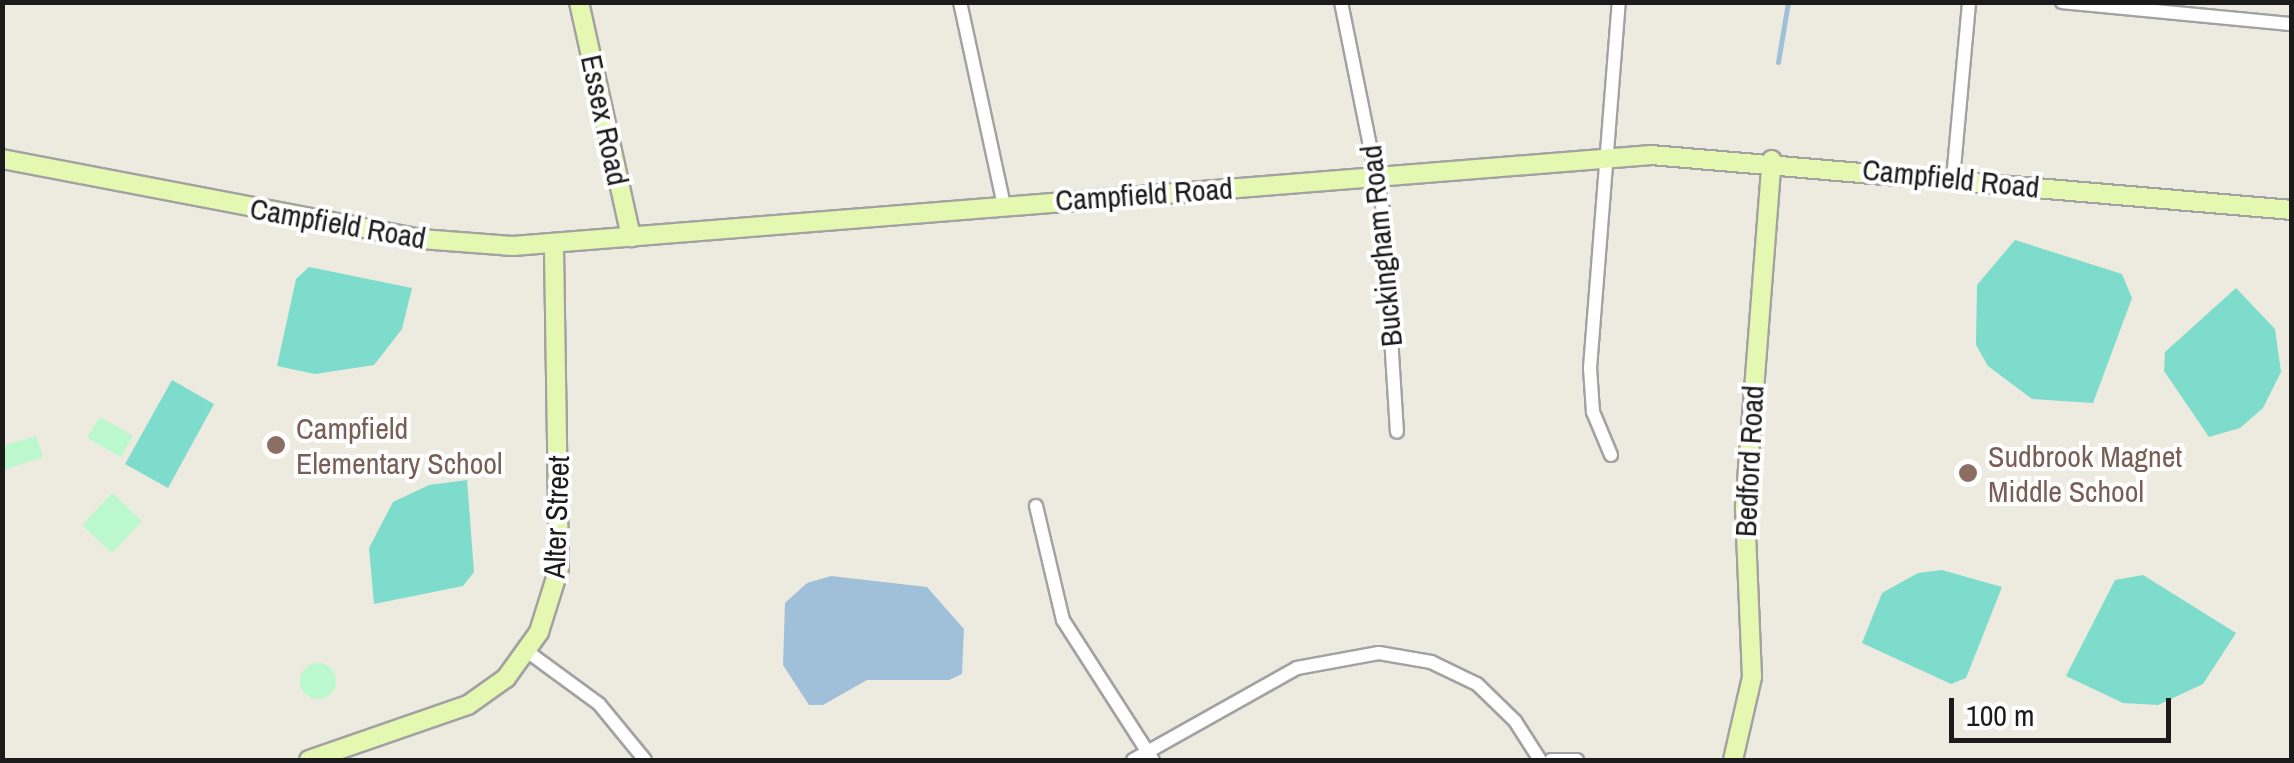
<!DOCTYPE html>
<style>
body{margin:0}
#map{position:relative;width:2294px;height:763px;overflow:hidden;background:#edebe0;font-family:"Archivo Narrow",sans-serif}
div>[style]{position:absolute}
.park>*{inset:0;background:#bcf8ce}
.round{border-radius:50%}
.pitch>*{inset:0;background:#7edccc}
.water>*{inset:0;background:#a0c0da}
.stream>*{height:5px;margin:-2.5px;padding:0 2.5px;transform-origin:2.5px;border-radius:2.5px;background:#a0c0da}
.roads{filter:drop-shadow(2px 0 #a2a2a2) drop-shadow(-2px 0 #a2a2a2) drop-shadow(0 2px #a2a2a2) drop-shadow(0 -2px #a2a2a2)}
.street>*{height:12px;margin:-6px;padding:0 6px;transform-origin:6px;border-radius:6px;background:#fff}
.secondary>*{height:18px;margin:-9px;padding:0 9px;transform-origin:9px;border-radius:9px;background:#e5f8b2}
.dots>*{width:28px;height:28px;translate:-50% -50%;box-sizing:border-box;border:5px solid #fff;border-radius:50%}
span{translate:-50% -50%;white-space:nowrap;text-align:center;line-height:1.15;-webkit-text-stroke:8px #fff;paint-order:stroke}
.street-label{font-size:30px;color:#1b1b1b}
.education-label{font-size:30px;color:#785e54}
.left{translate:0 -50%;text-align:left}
.frame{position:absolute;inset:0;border:5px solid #1b1b1b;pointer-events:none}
.scale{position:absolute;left:1949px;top:698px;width:222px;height:45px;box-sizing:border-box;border:5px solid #1b1b1b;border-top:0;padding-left:12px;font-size:30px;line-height:35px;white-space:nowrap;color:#1b1b1b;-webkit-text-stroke:8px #fff;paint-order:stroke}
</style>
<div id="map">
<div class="park">
<i style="clip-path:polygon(100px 417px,133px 436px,121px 457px,87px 438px)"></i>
<i style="clip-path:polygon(36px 436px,43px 457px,3px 470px,3px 446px)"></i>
<i style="clip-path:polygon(112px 493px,142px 521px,112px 553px,82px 525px)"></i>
<i class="round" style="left:300px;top:663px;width:36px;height:36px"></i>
</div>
<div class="pitch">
<i style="clip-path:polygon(2015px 240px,2122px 274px,2132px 298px,2093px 403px,2032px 399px,1988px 366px,1976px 345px,1977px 285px)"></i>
<i style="clip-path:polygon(309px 267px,412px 288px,402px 329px,374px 365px,315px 374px,277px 366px,296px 279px)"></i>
<i style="clip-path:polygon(2236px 288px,2275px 329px,2281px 372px,2263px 408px,2240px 428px,2209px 437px,2164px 371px,2165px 352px)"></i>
<i style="clip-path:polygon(172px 380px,214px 404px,168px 488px,125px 464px)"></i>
<i style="clip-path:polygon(467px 480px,474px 572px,463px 586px,374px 604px,369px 548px,393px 502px,429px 485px)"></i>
<i style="clip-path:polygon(1942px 570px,2002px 587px,1966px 678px,1951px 684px,1862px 643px,1882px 593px,1918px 573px)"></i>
<i style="clip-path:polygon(2143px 575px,2236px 633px,2203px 684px,2158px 705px,2123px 703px,2066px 676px,2115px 580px)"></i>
</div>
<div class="water">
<i style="clip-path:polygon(831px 576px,927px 587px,964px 629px,962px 674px,949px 680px,867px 680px,823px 705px,809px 705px,783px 665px,785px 603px,807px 583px)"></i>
</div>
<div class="stream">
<i style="left:1778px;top:62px;width:61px;rotate:-80.5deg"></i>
</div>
<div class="roads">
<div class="street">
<i style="left:960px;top:2px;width:208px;rotate:77.8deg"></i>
<i style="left:1341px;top:2px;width:212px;rotate:78.6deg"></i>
<i style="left:1383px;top:210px;width:222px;rotate:86.4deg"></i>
<i style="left:2062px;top:2px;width:231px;rotate:5.5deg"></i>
<i style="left:1953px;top:179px;width:178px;rotate:-84.8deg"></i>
<i style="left:1611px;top:455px;width:47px;rotate:-112.7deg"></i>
<i style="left:1593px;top:412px;width:44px;rotate:-93.9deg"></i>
<i style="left:1590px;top:368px;width:367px;rotate:-85.5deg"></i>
<i style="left:1036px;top:506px;width:117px;rotate:76.7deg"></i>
<i style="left:1063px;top:620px;width:166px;rotate:57.3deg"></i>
<i style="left:528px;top:652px;width:88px;rotate:36.2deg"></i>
<i style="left:599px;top:704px;width:72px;rotate:50.6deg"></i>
<i style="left:1133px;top:760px;width:188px;rotate:-29.3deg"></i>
<i style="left:1297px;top:668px;width:83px;rotate:-10.4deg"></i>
<i style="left:1379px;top:653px;width:53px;rotate:9.8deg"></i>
<i style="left:1431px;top:662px;width:51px;rotate:25.6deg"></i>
<i style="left:1477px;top:684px;width:53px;rotate:44.2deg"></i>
<i style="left:1515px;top:721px;width:46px;rotate:57.3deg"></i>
<i style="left:1551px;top:760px;width:26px"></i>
</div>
<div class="secondary">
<i style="left:579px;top:2px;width:241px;rotate:77.5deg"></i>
<i style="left:2px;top:159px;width:427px;rotate:10.8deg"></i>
<i style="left:421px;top:239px;width:92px;rotate:4.4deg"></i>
<i style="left:513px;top:246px;width:1142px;rotate:-4.57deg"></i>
<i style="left:1651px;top:155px;width:643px;rotate:4.9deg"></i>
<i style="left:309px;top:760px;width:168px;rotate:-19.1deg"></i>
<i style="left:468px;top:705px;width:47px;rotate:-35.4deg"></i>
<i style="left:506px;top:678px;width:57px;rotate:-54.3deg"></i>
<i style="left:539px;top:632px;width:67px;rotate:-72.6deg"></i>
<i style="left:559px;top:568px;width:321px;rotate:-90.9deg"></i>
<i style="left:1733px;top:760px;width:85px;rotate:-77.1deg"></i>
<i style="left:1752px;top:677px;width:170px;rotate:-92.4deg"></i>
<i style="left:1745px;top:507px;width:348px;rotate:-85.6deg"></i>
</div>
</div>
<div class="dots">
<i style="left:276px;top:445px;background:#8d6e63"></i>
<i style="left:1968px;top:473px;background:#8d6e63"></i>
</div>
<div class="street-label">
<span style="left:605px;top:120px;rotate:78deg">Essex Road</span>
<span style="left:1951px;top:178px;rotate:6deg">Campfield Road</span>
<span style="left:1144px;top:194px;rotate:-4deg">Campfield Road</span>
<span style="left:338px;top:223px;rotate:10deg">Campfield Road</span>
<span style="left:1381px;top:246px;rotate:-96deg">Buckingham Road</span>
<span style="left:1749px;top:461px;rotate:-87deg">Bedford Road</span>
<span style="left:556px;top:517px;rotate:-88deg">Alter Street</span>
</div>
<div class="education-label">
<span class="left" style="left:296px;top:445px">Campfield<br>Elementary School</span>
<span class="left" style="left:1988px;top:473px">Sudbrook Magnet<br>Middle School</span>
</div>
<div class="frame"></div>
<div class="scale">100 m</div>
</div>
